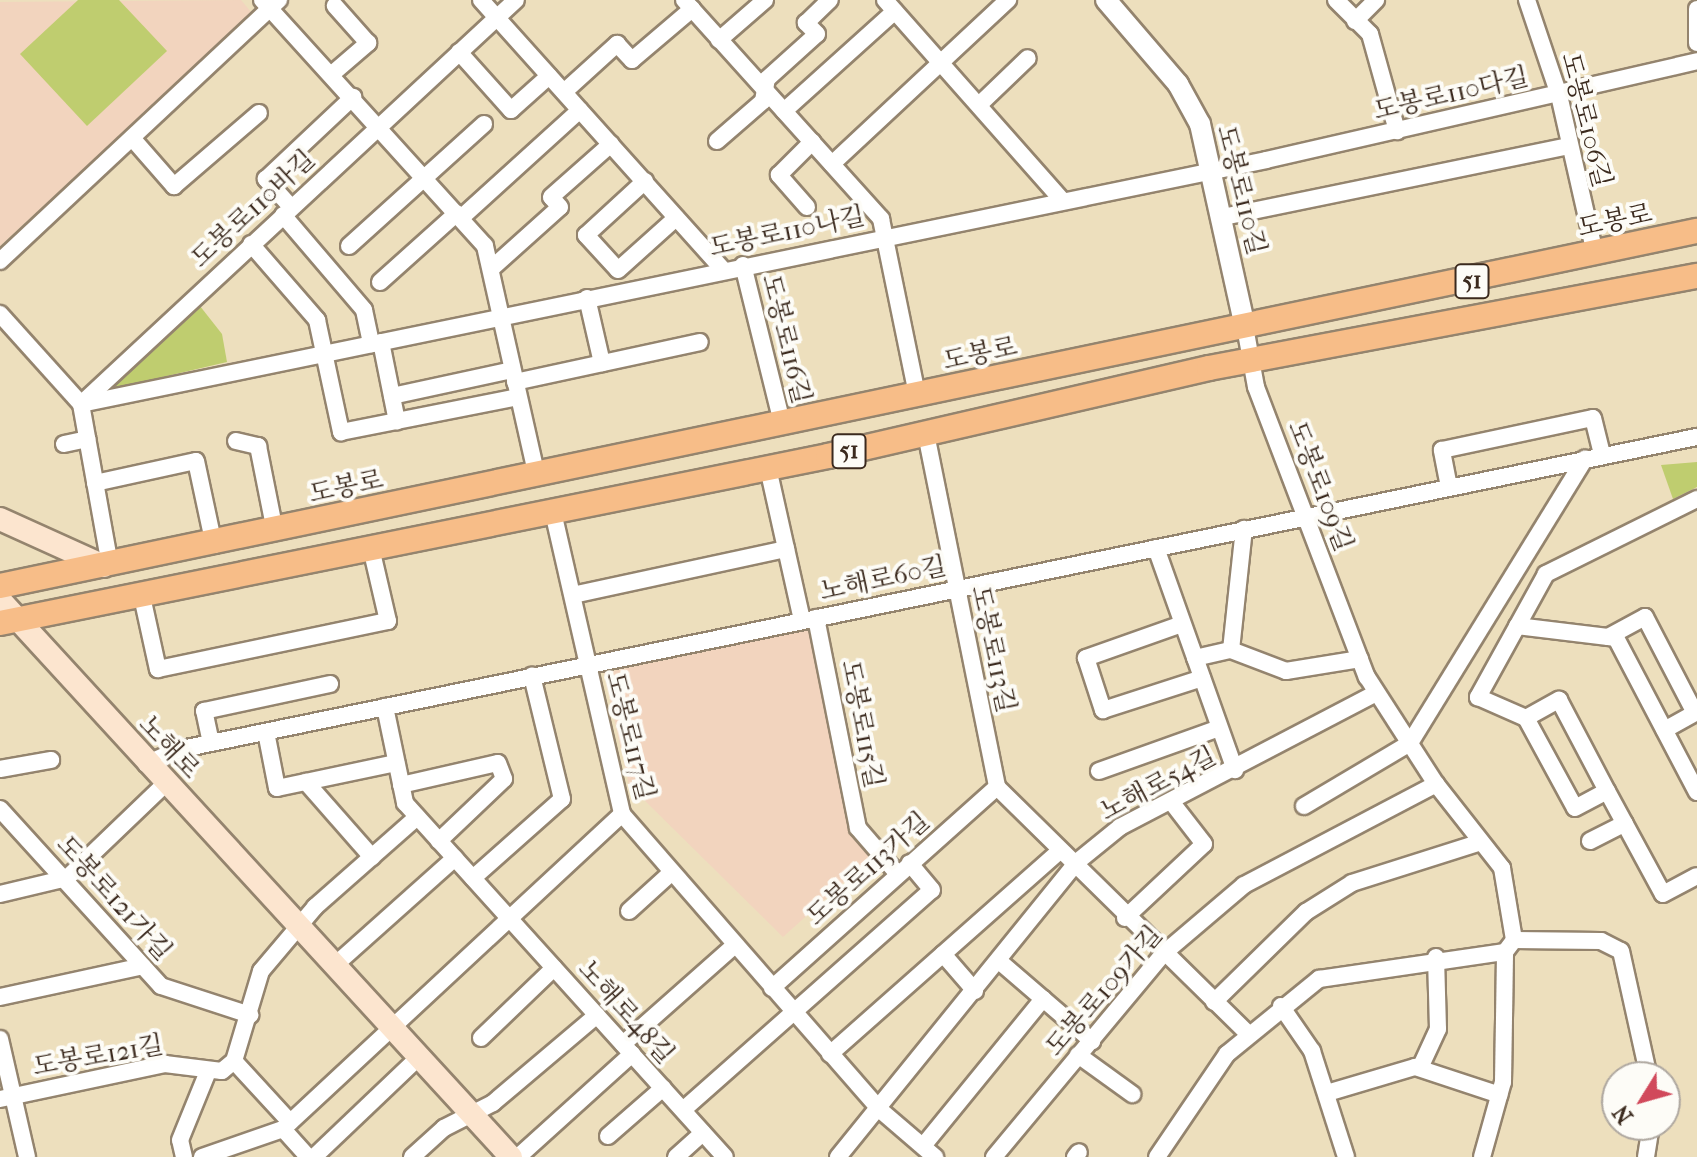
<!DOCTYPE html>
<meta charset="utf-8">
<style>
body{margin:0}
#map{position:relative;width:1697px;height:1157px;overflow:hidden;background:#eddfbd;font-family:"IM FELL French Canon","Noto Serif KR",serif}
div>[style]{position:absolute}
.built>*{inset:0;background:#f2d4be}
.green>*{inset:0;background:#bfcd6f}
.roads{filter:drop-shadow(2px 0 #94846e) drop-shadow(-2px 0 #94846e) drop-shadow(0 2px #94846e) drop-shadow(0 -2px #94846e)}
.minor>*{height:16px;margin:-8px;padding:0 8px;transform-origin:8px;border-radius:8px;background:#fff}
.tertiary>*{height:20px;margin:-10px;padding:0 10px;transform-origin:10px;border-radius:10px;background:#fff}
.secondary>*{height:22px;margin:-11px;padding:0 11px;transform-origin:11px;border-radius:11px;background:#fce5cf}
.primary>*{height:24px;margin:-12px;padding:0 12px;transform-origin:12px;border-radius:12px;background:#f7bd88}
span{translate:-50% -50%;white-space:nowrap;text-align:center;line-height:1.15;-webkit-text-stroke:8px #fdfcf7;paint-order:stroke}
.shield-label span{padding:2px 6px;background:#fdfcf7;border:2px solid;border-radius:6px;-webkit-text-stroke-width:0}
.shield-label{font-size:24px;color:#3b2a1e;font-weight:700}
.street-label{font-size:26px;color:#3b2a1e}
.north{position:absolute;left:1601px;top:1061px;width:80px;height:80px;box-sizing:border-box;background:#fdfcf7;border:2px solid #afa8a0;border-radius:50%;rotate:233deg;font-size:22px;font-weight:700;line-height:32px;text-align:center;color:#3b2a1e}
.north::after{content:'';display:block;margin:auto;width:28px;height:36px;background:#d1495b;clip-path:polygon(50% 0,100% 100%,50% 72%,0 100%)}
</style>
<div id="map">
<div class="built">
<i style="clip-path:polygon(241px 0,252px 13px,0 246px,0 2px)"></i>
<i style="clip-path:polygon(811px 629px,850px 831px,873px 856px,783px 937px,629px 785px,604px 673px)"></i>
</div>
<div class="green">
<i style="clip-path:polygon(78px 0,119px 0,167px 51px,87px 126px,20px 54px)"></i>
<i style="clip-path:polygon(196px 301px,222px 334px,227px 362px,103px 391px)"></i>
<i style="clip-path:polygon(1697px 462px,1697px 487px,1673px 499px,1661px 465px)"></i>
</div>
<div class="roads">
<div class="minor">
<i style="left:262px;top:0;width:332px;rotate:47.8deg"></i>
<i style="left:485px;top:246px;width:233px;rotate:77.3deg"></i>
<i style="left:481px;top:0;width:363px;rotate:48.1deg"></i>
<i style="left:684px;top:0;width:295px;rotate:48deg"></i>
<i style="left:881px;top:219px;width:180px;rotate:78.4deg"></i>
<i style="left:885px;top:0;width:266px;rotate:48.5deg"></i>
<i style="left:1336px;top:0;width:48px;rotate:45deg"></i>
<i style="left:1370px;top:34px;width:101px;rotate:74.4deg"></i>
<i style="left:1527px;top:0;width:100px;rotate:71.4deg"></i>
<i style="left:1559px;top:95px;width:163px;rotate:77.2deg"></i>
<i style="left:1697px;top:9px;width:34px;rotate:90deg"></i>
<i style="left:1355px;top:21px;width:30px;rotate:-45deg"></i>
<i style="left:719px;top:40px;width:61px;rotate:-41deg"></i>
<i style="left:459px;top:52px;width:78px;rotate:48.1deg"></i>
<i style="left:511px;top:110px;width:51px;rotate:-41.8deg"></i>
<i style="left:332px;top:74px;width:48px;rotate:-40.7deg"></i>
<i style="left:368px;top:43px;width:50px;rotate:-131.7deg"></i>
<i style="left:564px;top:92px;width:72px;rotate:-42.2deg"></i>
<i style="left:617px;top:44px;width:22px;rotate:47deg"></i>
<i style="left:632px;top:60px;width:79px;rotate:-40.4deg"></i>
<i style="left:980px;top:104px;width:66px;rotate:-43.8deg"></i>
<i style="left:784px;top:111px;width:149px;rotate:-42deg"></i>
<i style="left:132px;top:138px;width:64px;rotate:48.8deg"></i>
<i style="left:174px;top:186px;width:112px;rotate:-40.7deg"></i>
<i style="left:717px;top:141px;width:61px;rotate:-41deg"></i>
<i style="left:763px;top:101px;width:22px;rotate:-80deg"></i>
<i style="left:767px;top:79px;width:67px;rotate:-42deg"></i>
<i style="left:817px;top:34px;width:16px;rotate:-135deg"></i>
<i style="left:806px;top:23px;width:33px;rotate:-44deg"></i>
<i style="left:832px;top:164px;width:241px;rotate:-43deg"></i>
<i style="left:645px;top:181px;width:80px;rotate:137.5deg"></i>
<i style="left:586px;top:235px;width:47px;rotate:47.6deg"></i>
<i style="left:618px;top:270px;width:78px;rotate:-41.9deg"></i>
<i style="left:291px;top:207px;width:38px;rotate:-132deg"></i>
<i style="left:266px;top:179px;width:120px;rotate:-43.3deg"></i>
<i style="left:807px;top:207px;width:43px;rotate:-131.2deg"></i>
<i style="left:779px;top:175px;width:47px;rotate:-45deg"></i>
<i style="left:283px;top:215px;width:125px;rotate:49.5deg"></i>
<i style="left:364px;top:310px;width:35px;rotate:78deg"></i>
<i style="left:462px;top:217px;width:159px;rotate:-42.2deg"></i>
<i style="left:1223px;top:217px;width:353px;rotate:-11.6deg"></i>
<i style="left:251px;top:244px;width:101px;rotate:49deg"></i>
<i style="left:317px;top:320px;width:115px;rotate:77.9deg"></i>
<i style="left:341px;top:432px;width:180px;rotate:-11.2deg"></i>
<i style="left:349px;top:246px;width:182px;rotate:-42.1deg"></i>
<i style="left:0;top:261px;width:382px;rotate:-43.1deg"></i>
<i style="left:743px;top:265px;width:163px;rotate:76.1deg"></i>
<i style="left:492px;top:268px;width:91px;rotate:-41.9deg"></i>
<i style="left:560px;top:207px;width:13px;rotate:-132deg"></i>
<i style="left:551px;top:197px;width:80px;rotate:-41.5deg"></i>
<i style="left:380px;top:282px;width:103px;rotate:-41.9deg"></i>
<i style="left:587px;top:298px;width:67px;rotate:77deg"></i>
<i style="left:0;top:314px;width:121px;rotate:48deg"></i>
<i style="left:81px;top:404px;width:164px;rotate:79.8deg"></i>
<i style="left:1245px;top:327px;width:61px;rotate:79.6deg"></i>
<i style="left:1256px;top:387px;width:311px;rotate:69.1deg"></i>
<i style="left:1367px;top:677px;width:127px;rotate:57.2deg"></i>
<i style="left:1436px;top:784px;width:107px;rotate:51.8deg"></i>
<i style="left:1502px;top:868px;width:73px;rotate:80.5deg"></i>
<i style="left:381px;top:342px;width:81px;rotate:78.6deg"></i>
<i style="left:515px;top:382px;width:189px;rotate:-12.2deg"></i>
<i style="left:392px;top:396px;width:123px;rotate:-12.2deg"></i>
<i style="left:82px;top:403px;width:592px;rotate:-42.88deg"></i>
<i style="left:81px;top:404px;width:1210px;rotate:-11.63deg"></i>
<i style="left:1266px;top:160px;width:442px;rotate:-12.9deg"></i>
<i style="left:926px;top:434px;width:360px;rotate:78.6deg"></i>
<i style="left:997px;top:787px;width:351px;rotate:44.5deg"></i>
<i style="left:236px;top:441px;width:23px;rotate:13deg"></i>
<i style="left:258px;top:446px;width:87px;rotate:78.7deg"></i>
<i style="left:64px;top:444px;width:24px;rotate:-12deg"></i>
<i style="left:768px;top:468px;width:156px;rotate:77.4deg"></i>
<i style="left:95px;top:483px;width:103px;rotate:-12.3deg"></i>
<i style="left:196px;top:461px;width:86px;rotate:77.9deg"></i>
<i style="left:1449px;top:487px;width:38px;rotate:-101deg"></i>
<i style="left:1442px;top:450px;width:154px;rotate:-12deg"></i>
<i style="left:1593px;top:418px;width:38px;rotate:76deg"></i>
<i style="left:1697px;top:499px;width:169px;rotate:153.6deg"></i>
<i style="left:1546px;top:574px;width:141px;rotate:118.9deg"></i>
<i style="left:1478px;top:697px;width:52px;rotate:23.6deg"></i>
<i style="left:1526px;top:718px;width:102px;rotate:61.4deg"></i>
<i style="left:1575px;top:808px;width:36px;rotate:-28deg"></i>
<i style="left:1607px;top:791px;width:117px;rotate:61.5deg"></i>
<i style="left:1663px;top:894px;width:38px;rotate:-28deg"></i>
<i style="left:553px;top:512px;width:310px;rotate:77.1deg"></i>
<i style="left:622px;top:814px;width:391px;rotate:48.9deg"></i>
<i style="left:879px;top:1109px;width:74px;rotate:40.6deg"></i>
<i style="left:1156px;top:548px;width:236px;rotate:70.4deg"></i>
<i style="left:141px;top:592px;width:79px;rotate:77.6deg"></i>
<i style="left:158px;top:669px;width:235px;rotate:-11.8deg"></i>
<i style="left:388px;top:621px;width:75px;rotate:-103.1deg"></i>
<i style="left:573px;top:595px;width:218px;rotate:-12.2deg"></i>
<i style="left:816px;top:618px;width:214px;rotate:78.7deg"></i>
<i style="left:858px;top:828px;width:60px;rotate:49.1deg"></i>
<i style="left:1182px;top:624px;width:102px;rotate:160.5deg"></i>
<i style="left:1086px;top:658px;width:55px;rotate:71.9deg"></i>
<i style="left:1103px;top:710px;width:104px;rotate:-17.9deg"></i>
<i style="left:1517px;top:626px;width:100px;rotate:6.9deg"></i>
<i style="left:1616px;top:638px;width:174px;rotate:62.3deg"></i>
<i style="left:1608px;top:637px;width:42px;rotate:-28.4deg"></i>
<i style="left:1645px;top:617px;width:108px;rotate:62.5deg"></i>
<i style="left:1695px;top:713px;width:35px;rotate:151deg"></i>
<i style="left:1231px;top:650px;width:122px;rotate:-83.9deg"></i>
<i style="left:1195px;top:658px;width:37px;rotate:-13deg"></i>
<i style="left:1231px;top:650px;width:59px;rotate:20.9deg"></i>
<i style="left:1286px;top:671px;width:75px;rotate:-9.2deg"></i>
<i style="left:385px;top:707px;width:98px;rotate:78.2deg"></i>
<i style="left:405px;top:803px;width:477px;rotate:47.9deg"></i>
<i style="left:1526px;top:718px;width:38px;rotate:-29deg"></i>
<i style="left:1559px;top:700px;width:103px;rotate:62.2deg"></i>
<i style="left:266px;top:732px;width:57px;rotate:78.9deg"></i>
<i style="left:277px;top:788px;width:122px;rotate:-11.9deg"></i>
<i style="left:211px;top:743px;width:33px;rotate:-102deg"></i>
<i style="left:204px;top:711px;width:129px;rotate:-12.1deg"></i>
<i style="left:146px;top:764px;width:34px;rotate:-24deg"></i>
<i style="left:177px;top:750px;width:1552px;rotate:-11.64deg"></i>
<i style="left:0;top:769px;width:52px;rotate:-10deg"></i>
<i style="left:1099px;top:771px;width:127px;rotate:-19.7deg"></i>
<i style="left:306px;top:782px;width:100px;rotate:48.7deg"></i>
<i style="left:401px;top:785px;width:99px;rotate:-12.8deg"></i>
<i style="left:498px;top:763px;width:17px;rotate:69deg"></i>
<i style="left:504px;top:779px;width:90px;rotate:136.4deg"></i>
<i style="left:1304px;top:806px;width:123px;rotate:-30.7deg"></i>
<i style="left:1410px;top:743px;width:334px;rotate:-58.4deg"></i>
<i style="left:0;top:809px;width:239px;rotate:47.7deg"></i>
<i style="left:161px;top:986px;width:94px;rotate:18deg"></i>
<i style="left:1590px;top:841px;width:39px;rotate:-27deg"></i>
<i style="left:473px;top:878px;width:119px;rotate:-41.6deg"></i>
<i style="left:562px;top:799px;width:127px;rotate:-103.7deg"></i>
<i style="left:0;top:894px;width:69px;rotate:-13.4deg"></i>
<i style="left:67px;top:878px;width:136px;rotate:-43.8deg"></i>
<i style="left:629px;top:911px;width:58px;rotate:-42.2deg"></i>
<i style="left:1125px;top:918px;width:108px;rotate:-43.1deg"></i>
<i style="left:1204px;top:844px;width:51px;rotate:-127.8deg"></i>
<i style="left:1514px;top:940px;width:87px;rotate:0.7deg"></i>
<i style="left:1601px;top:941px;width:22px;rotate:27deg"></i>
<i style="left:1621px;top:951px;width:129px;rotate:77.5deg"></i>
<i style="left:943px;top:954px;width:49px;rotate:49.1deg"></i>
<i style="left:999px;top:961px;width:123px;rotate:40.7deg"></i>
<i style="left:334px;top:966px;width:162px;rotate:-41.8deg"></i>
<i style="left:772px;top:988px;width:302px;rotate:-41.8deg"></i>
<i style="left:0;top:997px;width:146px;rotate:-12.2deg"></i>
<i style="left:1214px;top:1002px;width:129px;rotate:-44.4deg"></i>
<i style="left:1306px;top:912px;width:54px;rotate:-32.2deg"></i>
<i style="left:1352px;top:883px;width:132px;rotate:-17.6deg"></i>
<i style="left:1281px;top:1006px;width:55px;rotate:55.4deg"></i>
<i style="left:1312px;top:1051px;width:111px;rotate:72.2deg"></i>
<i style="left:481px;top:1038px;width:101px;rotate:-43.8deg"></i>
<i style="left:0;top:1039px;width:121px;rotate:77.1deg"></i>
<i style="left:623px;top:1044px;width:149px;rotate:-41.5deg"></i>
<i style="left:830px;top:1054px;width:305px;rotate:-41.5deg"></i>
<i style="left:1078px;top:1055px;width:67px;rotate:35.8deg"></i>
<i style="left:234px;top:1061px;width:83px;rotate:47.4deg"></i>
<i style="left:1420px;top:1068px;width:43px;rotate:-65.2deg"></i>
<i style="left:1438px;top:1029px;width:72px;rotate:-91.6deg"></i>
<i style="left:1327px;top:1093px;width:92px;rotate:-16.5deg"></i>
<i style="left:1415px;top:1067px;width:89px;rotate:18.2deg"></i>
<i style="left:0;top:1099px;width:169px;rotate:-12deg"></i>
<i style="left:165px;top:1064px;width:57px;rotate:7deg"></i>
<i style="left:222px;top:1071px;width:16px;rotate:-40deg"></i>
<i style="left:234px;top:1061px;width:94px;rotate:-73.3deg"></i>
<i style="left:261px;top:971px;width:84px;rotate:-49.8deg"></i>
<i style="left:315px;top:907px;width:136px;rotate:-41.4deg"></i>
<i style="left:683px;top:1110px;width:332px;rotate:-41.5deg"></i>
<i style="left:932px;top:890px;width:35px;rotate:-130deg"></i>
<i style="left:283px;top:1129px;width:38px;rotate:48deg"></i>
<i style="left:608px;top:1136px;width:73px;rotate:-41.1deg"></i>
<i style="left:923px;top:1146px;width:190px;rotate:-50.8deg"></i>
<i style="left:184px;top:1157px;width:17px;rotate:-103deg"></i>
<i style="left:180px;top:1140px;width:71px;rotate:-67.8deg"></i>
<i style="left:202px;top:1157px;width:86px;rotate:-19.1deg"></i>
<i style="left:283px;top:1129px;width:463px;rotate:-42.9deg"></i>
<i style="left:314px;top:1157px;width:145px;rotate:-43.6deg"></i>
<i style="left:412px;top:1157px;width:43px;rotate:-42.2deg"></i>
<i style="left:444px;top:1128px;width:55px;rotate:-27deg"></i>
<i style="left:493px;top:1103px;width:136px;rotate:-40.2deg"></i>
<i style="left:518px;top:1157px;width:154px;rotate:-42.1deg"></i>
<i style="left:676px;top:1157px;width:36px;rotate:-42deg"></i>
<i style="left:838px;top:1157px;width:380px;rotate:-51deg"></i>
<i style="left:1077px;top:862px;width:55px;rotate:-39.1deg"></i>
<i style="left:1120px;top:827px;width:289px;rotate:-27.6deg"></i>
<i style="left:994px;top:1157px;width:264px;rotate:-50.2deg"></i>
<i style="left:1163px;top:954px;width:106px;rotate:-40.4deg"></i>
<i style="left:1244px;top:885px;width:217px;rotate:-27.7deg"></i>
<i style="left:1075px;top:1157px;width:6px;rotate:-51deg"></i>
<i style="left:1157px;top:1157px;width:125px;rotate:-55.8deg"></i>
<i style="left:1227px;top:1054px;width:119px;rotate:-39.2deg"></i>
<i style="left:1319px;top:979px;width:188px;rotate:-8.3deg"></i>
<i style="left:1505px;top:952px;width:15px;rotate:-53deg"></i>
<i style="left:1482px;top:1157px;width:78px;rotate:-74.4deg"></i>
<i style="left:1503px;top:1082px;width:130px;rotate:-89.1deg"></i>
<i style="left:1646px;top:1157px;width:32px;rotate:-81deg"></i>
</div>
<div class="tertiary">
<i style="left:1106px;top:0;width:111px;rotate:49.4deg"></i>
<i style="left:1178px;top:84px;width:46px;rotate:61.2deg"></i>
<i style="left:1200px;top:124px;width:208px;rotate:77.5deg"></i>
</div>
<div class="secondary">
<i style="left:0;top:519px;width:114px;rotate:24.3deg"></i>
<i style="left:0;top:600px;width:756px;rotate:47.47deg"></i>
</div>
<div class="primary">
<i style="left:0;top:586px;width:1734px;rotate:-11.82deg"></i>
<i style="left:0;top:623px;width:845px;rotate:-11.4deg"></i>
<i style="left:828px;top:456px;width:391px;rotate:-13deg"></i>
<i style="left:1209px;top:368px;width:497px;rotate:-10.7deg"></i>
</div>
</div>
<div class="shield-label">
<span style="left:1472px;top:281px">51</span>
<span style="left:849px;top:451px">51</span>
</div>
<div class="street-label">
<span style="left:1451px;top:94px;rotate:-13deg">도봉로110다길</span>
<span style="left:1586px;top:120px;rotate:76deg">도봉로106길</span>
<span style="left:1241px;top:190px;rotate:76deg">도봉로110길</span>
<span style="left:253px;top:209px;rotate:-43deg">도봉로110바길</span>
<span style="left:1615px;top:221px;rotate:-12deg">도봉로</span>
<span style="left:787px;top:232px;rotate:-12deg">도봉로110나길</span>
<span style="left:786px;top:339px;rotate:76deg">도봉로116길</span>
<span style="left:980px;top:354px;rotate:-12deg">도봉로</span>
<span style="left:1320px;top:486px;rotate:69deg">도봉로109길</span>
<span style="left:346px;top:487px;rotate:-12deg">도봉로</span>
<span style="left:883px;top:579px;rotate:-12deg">노해로60길</span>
<span style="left:993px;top:649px;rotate:78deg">도봉로113길</span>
<span style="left:862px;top:724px;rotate:79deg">도봉로115길</span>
<span style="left:630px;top:736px;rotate:76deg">도봉로117길</span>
<span style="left:169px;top:747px;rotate:47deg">노해로</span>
<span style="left:1158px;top:784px;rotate:-28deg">노해로54길</span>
<span style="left:868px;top:869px;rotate:-42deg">도봉로113가길</span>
<span style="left:114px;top:898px;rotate:48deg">도봉로121가길</span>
<span style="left:1104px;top:991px;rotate:-49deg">도봉로109가길</span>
<span style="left:626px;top:1012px;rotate:48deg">노해로48길</span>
<span style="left:98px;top:1056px;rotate:-10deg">도봉로121길</span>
</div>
<div class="north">N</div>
</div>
